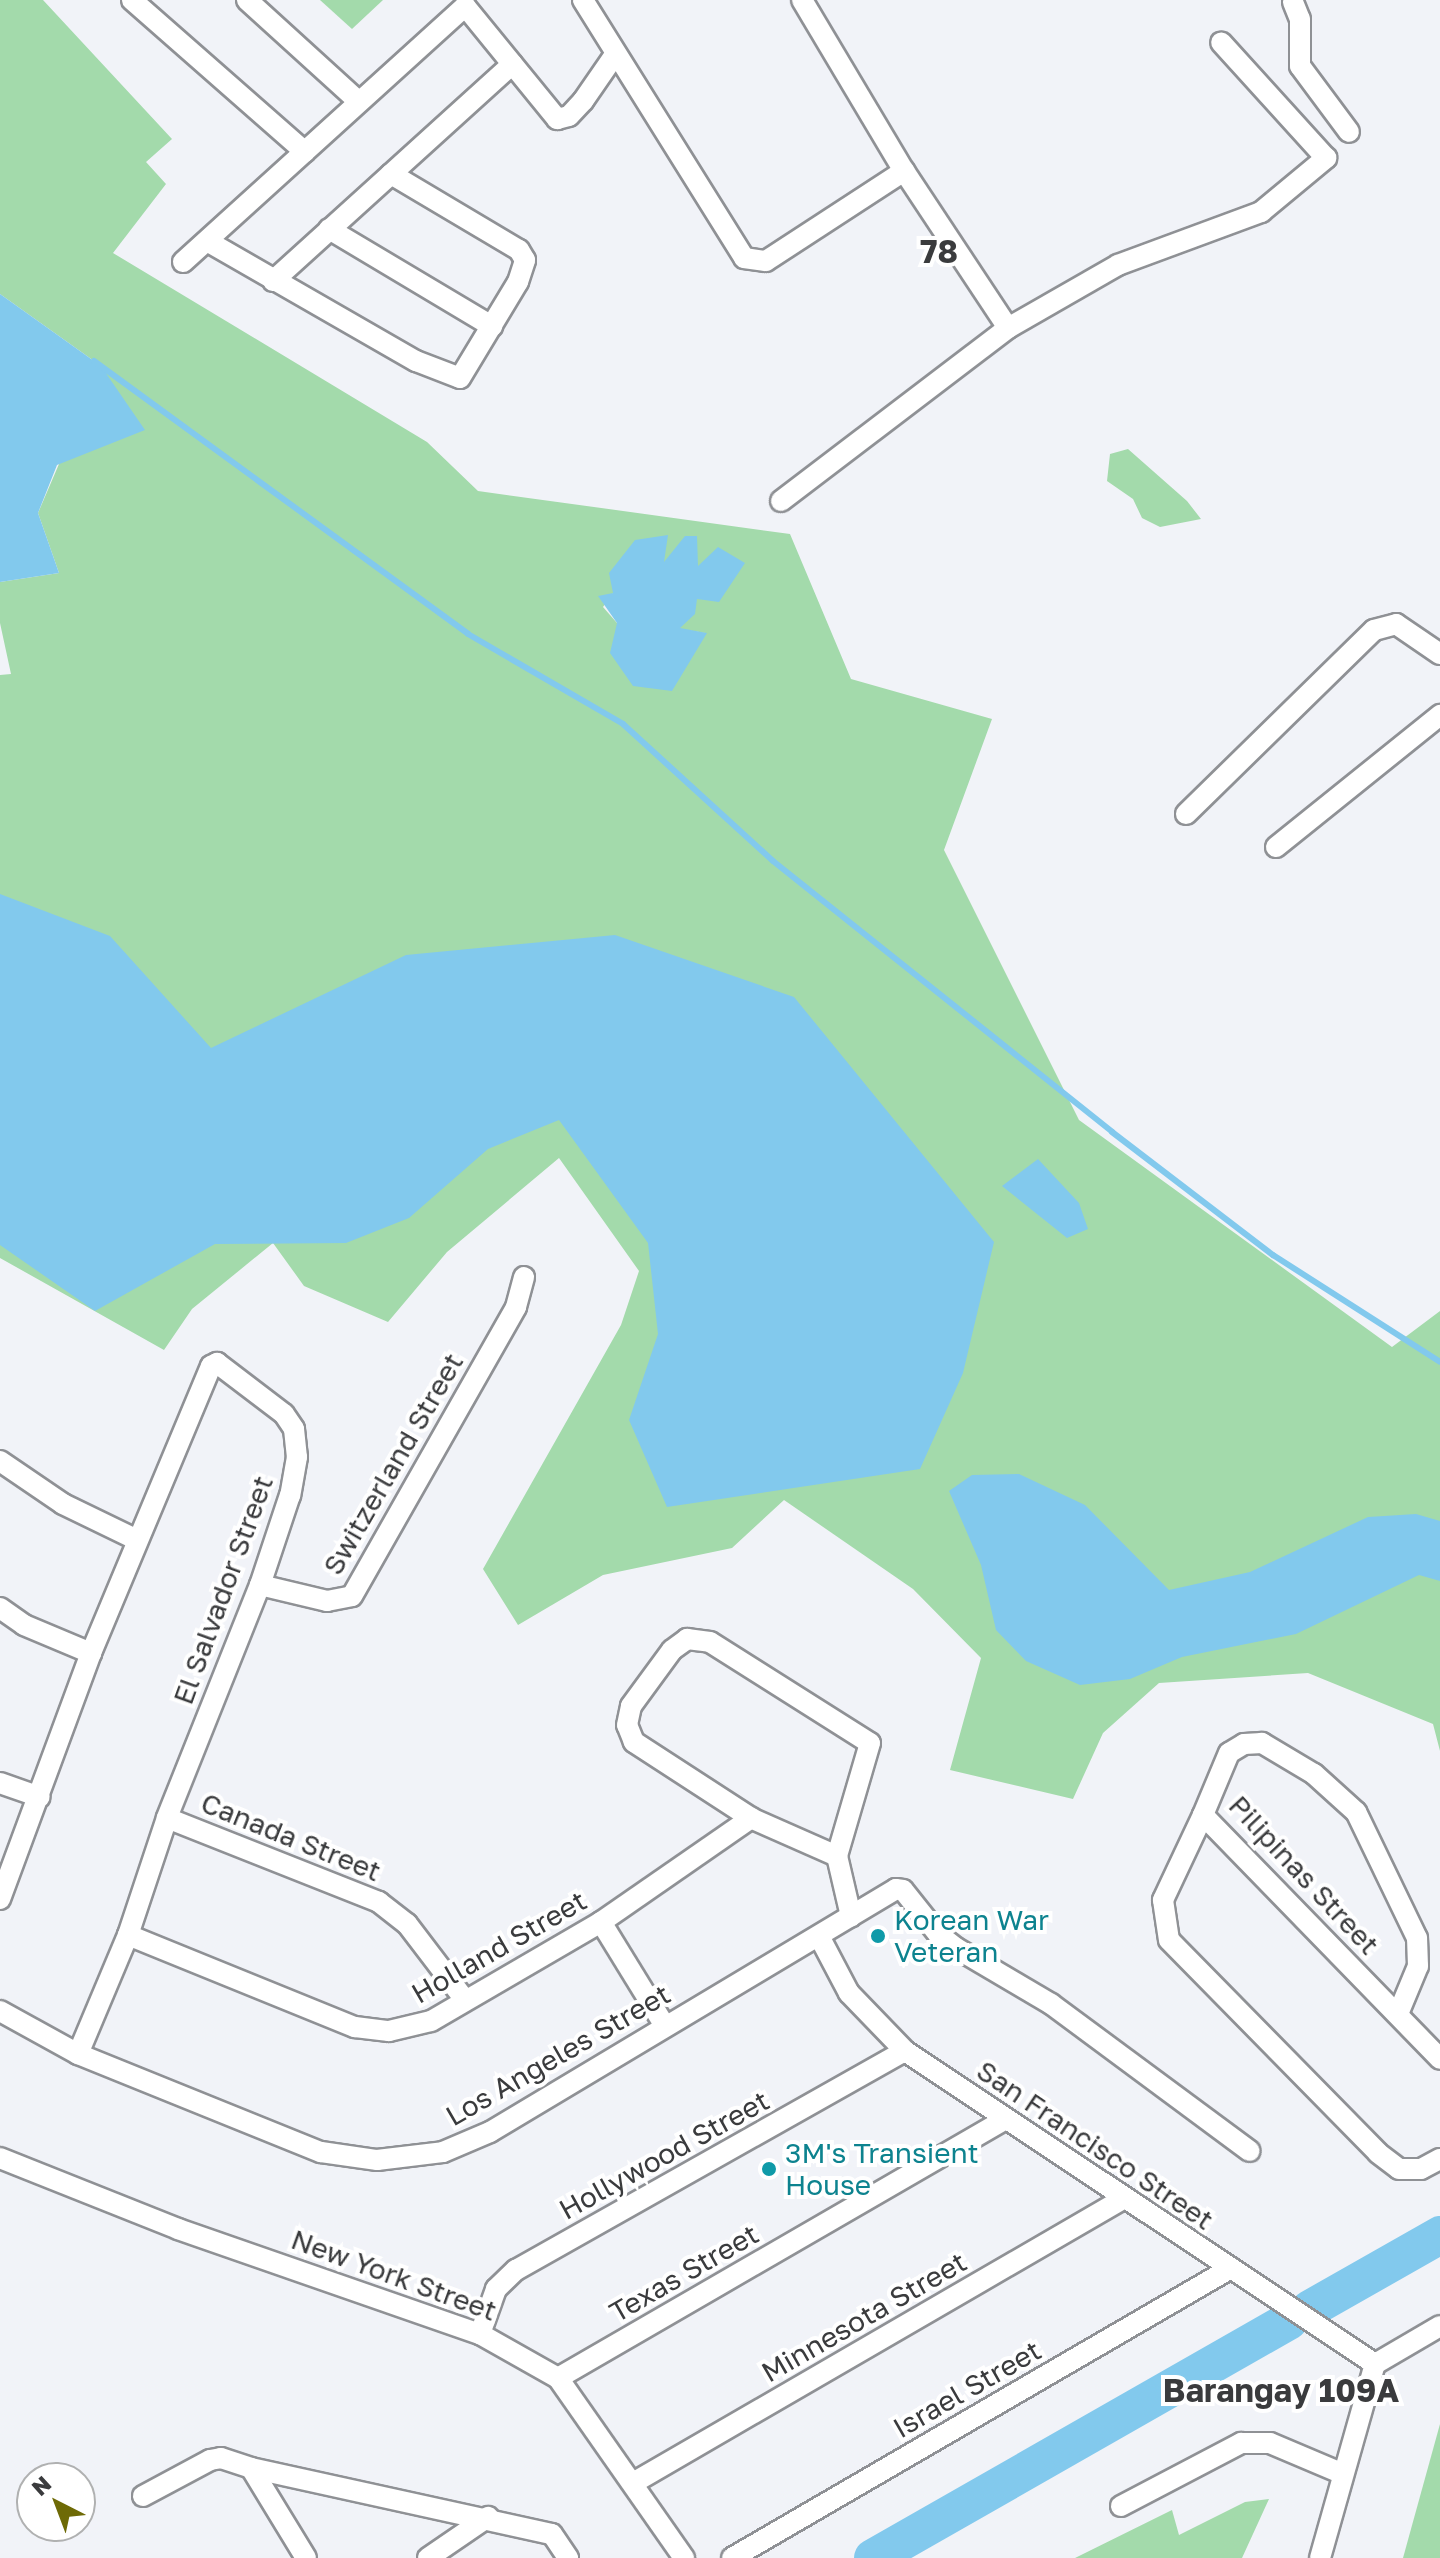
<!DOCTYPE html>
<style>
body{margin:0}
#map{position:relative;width:1440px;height:2558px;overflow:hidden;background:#f1f3f8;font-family:"Golos Text",sans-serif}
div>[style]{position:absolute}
.green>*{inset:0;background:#a3daab}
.water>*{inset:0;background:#82c9ed}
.stream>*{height:6px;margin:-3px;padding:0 3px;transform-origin:3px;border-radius:3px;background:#82c9ed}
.river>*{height:38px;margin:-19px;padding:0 19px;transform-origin:19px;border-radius:19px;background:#82c9ed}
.roads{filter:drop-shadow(2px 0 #8f9195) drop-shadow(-2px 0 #8f9195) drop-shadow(0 2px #8f9195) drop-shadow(0 -2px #8f9195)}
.minor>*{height:20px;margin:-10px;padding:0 10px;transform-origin:10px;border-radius:10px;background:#fff}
.dots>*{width:22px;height:22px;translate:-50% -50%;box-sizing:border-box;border:4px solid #fff;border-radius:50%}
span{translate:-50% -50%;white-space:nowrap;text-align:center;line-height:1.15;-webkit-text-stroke:8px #fff;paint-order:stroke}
.street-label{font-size:28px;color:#3a3b3d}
.culture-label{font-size:28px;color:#0d838f}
.left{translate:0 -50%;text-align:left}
.quarter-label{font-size:32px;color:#3a3b3d;font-weight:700}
.north{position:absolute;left:16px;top:2462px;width:80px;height:80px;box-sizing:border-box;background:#fff;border:2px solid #b0b1b1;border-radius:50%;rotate:318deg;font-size:22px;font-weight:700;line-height:32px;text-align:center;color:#3a3b3d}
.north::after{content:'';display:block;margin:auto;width:28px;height:36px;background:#6e6a06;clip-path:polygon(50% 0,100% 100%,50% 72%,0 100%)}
</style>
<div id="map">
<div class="green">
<i style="clip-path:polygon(evenodd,0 0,43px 0,172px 139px,146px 162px,166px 184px,113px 253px,427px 442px,478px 491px,790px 534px,851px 679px,992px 719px,944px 850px,1079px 1120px,1392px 1347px,1440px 1311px,1440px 1751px,1433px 1724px,1308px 1673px,1159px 1683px,1103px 1733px,1073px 1799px,950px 1770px,981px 1658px,913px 1589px,784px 1500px,732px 1548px,603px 1575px,518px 1625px,483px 1569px,621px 1325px,639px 1271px,559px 1158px,447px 1252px,388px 1322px,304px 1286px,273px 1243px,192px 1309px,164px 1350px,0 1258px,0 675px,11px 674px,0 623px,0 582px,59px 573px,38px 513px,101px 366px,0 294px,0 0,663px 564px,698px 567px,679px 629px,706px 633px,617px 623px,603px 607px,613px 593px,663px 564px)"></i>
<i style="clip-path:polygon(320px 0,383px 0,352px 29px)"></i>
<i style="clip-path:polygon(1128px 449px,1187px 501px,1201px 519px,1160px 527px,1142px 518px,1133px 499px,1107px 481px,1110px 454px)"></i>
<i style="clip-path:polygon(1440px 2424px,1440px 2558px,1403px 2558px)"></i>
<i style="clip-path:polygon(1269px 2499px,1242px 2558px,1075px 2558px,1172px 2510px,1179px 2535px,1245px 2502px)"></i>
</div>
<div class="water">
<i style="clip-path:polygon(0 294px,101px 366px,145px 430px,57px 465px,38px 513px,59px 573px,0 582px)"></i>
<i style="clip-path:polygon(668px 535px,664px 562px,685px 536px,697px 536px,698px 566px,718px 547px,745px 563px,719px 602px,697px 599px,695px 614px,680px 628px,707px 633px,672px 691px,633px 686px,610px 653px,617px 623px,598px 596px,613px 593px,609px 573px,635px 540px)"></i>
<i style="clip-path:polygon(0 894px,110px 936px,211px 1048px,406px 955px,615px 935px,794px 997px,994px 1242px,963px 1373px,920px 1469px,667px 1507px,629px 1420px,658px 1334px,648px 1243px,559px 1120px,488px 1149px,409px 1218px,346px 1243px,215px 1244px,95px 1311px,0 1245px)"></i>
<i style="clip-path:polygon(1038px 1159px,1079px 1203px,1088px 1229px,1067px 1238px,1002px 1186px)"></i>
<i style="clip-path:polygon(1019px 1474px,1085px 1505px,1169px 1590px,1250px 1572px,1368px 1517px,1416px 1514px,1440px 1521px,1440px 1581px,1419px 1575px,1296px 1634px,1182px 1657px,1130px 1679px,1080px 1685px,1026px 1661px,996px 1630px,981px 1565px,949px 1491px,972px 1475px)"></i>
</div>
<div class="stream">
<i style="left:94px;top:361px;width:463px;rotate:36.1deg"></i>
<i style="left:468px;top:634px;width:179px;rotate:30.1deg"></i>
<i style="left:623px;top:724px;width:203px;rotate:42.4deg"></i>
<i style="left:773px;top:861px;width:434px;rotate:38.6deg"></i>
<i style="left:1112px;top:1132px;width:203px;rotate:37.4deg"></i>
<i style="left:1273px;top:1255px;width:198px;rotate:32.6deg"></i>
</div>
<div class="river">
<i style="left:1310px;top:2309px;width:150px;rotate:-29.6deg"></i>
<i style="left:873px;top:2558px;width:479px;rotate:-29.7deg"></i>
</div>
<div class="roads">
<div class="minor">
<i style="left:132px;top:0;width:230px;rotate:41.3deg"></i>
<i style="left:247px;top:0;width:150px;rotate:42.3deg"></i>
<i style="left:583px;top:0;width:304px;rotate:58deg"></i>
<i style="left:744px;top:258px;width:22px;rotate:8deg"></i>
<i style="left:766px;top:261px;width:165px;rotate:-33.1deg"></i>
<i style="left:1293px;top:2px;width:18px;rotate:68deg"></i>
<i style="left:1300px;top:19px;width:47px;rotate:90deg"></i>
<i style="left:1300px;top:66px;width:82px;rotate:53.4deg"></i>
<i style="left:329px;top:229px;width:190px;rotate:30.8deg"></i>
<i style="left:207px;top:241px;width:241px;rotate:29.9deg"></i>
<i style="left:416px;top:361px;width:47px;rotate:21.1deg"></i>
<i style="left:460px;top:378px;width:112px;rotate:-58.9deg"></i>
<i style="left:518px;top:282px;width:23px;rotate:-72deg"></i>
<i style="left:525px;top:260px;width:12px;rotate:-121deg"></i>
<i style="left:519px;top:250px;width:149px;rotate:-149.3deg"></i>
<i style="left:183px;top:262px;width:381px;rotate:-42.2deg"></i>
<i style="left:465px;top:6px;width:146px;rotate:50.8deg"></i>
<i style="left:557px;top:119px;width:12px;rotate:-14deg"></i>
<i style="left:569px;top:116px;width:21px;rotate:-47deg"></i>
<i style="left:583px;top:101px;width:55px;rotate:-55.4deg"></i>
<i style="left:273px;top:281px;width:323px;rotate:-42.2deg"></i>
<i style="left:1008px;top:328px;width:127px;rotate:-29.8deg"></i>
<i style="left:1118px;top:265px;width:153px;rotate:-20.3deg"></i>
<i style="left:1261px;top:212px;width:85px;rotate:-39.7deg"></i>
<i style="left:1326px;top:158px;width:156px;rotate:-132.2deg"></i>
<i style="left:781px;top:501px;width:285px;rotate:-37.3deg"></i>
<i style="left:1008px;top:328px;width:188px;rotate:-123.5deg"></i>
<i style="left:904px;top:171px;width:199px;rotate:-120.8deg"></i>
<i style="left:1186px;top:814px;width:263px;rotate:-44.4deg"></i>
<i style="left:1374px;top:630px;width:23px;rotate:-15deg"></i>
<i style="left:1396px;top:624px;width:53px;rotate:34.3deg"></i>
<i style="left:1276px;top:847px;width:211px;rotate:-38.8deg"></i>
<i style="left:0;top:1461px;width:76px;rotate:34.3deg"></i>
<i style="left:63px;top:1504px;width:82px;rotate:25.9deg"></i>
<i style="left:260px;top:1585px;width:69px;rotate:13.4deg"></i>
<i style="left:327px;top:1601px;width:25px;rotate:-11deg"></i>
<i style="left:352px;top:1596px;width:332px;rotate:-60.4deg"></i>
<i style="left:516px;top:1307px;width:31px;rotate:-75deg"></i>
<i style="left:0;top:1608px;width:29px;rotate:35deg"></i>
<i style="left:24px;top:1625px;width:73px;rotate:22.7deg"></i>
<i style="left:0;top:1783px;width:42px;rotate:19.3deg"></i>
<i style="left:1203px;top:1815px;width:94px;rotate:115.2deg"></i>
<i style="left:1163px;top:1900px;width:40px;rotate:81.5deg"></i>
<i style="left:1169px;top:1940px;width:298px;rotate:45.5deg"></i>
<i style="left:1378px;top:2153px;width:26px;rotate:37deg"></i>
<i style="left:1399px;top:2169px;width:22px"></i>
<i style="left:1421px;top:2169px;width:21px;rotate:-28deg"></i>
<i style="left:837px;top:1856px;width:94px;rotate:-156.2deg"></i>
<i style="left:751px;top:1818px;width:140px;rotate:-147deg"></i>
<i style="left:634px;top:1742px;width:18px;rotate:-112deg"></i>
<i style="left:627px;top:1725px;width:19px;rotate:-78deg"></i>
<i style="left:631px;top:1706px;width:69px;rotate:-53.8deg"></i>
<i style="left:672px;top:1650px;width:19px;rotate:-36deg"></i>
<i style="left:687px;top:1639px;width:23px;rotate:7deg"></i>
<i style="left:710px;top:1642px;width:189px;rotate:32.3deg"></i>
<i style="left:870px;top:1743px;width:118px;rotate:106.3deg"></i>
<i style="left:837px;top:1856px;width:62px;rotate:76.9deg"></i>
<i style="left:0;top:1899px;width:262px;rotate:-69.7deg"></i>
<i style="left:91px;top:1653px;width:311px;rotate:-67.3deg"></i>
<i style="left:211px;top:1366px;width:7px;rotate:-27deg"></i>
<i style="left:217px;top:1363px;width:84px;rotate:37.3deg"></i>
<i style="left:284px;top:1414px;width:18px;rotate:56deg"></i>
<i style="left:294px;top:1429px;width:28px;rotate:84deg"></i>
<i style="left:297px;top:1457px;width:39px;rotate:100deg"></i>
<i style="left:290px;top:1495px;width:95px;rotate:108.4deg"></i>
<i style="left:260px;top:1585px;width:251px;rotate:111.8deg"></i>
<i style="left:601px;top:1922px;width:122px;rotate:58.4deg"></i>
<i style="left:820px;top:1938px;width:62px;rotate:62.2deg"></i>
<i style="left:849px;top:1993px;width:81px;rotate:46deg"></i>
<i style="left:905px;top:2051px;width:565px;rotate:33.66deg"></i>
<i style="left:465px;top:2000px;width:96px;rotate:-127.3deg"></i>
<i style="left:407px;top:1924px;width:36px;rotate:-142deg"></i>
<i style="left:379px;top:1902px;width:228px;rotate:-158.4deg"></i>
<i style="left:167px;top:1818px;width:123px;rotate:108.4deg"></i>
<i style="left:128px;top:1935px;width:245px;rotate:22.1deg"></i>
<i style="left:355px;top:2027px;width:34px;rotate:7deg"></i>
<i style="left:389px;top:2031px;width:43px;rotate:-13.4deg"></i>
<i style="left:431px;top:2021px;width:197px;rotate:-30.2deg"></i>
<i style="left:601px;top:1922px;width:183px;rotate:-34.7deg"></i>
<i style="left:0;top:2011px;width:89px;rotate:28.9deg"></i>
<i style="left:78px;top:2054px;width:262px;rotate:22deg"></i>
<i style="left:321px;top:2152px;width:57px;rotate:8.1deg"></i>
<i style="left:377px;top:2160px;width:66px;rotate:-6.9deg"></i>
<i style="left:443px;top:2152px;width:51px;rotate:-23.1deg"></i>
<i style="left:490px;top:2132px;width:473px;rotate:-30.9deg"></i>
<i style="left:896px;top:1889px;width:7px;rotate:8deg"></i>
<i style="left:903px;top:1890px;width:56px;rotate:51.5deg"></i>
<i style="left:938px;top:1934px;width:23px;rotate:38deg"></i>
<i style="left:956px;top:1948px;width:110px;rotate:30.5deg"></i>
<i style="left:1051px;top:2004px;width:247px;rotate:36.5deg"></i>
<i style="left:1398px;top:2014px;width:52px;rotate:-67.4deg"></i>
<i style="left:1418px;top:1966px;width:28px;rotate:-92deg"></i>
<i style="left:1417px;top:1938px;width:140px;rotate:-115.8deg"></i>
<i style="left:1356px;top:1812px;width:57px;rotate:-137.9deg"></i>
<i style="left:1314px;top:1774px;width:61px;rotate:-149.2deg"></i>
<i style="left:1262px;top:1743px;width:18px;rotate:177deg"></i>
<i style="left:1244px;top:1744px;width:17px;rotate:149deg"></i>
<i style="left:1229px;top:1753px;width:67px;rotate:112.8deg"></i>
<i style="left:1203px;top:1815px;width:340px;rotate:45.8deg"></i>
<i style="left:78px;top:2054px;width:129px;rotate:-67.2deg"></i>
<i style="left:0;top:2158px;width:192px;rotate:21.7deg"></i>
<i style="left:178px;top:2229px;width:320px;rotate:19.2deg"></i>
<i style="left:480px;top:2334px;width:90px;rotate:29.4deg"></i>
<i style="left:558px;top:2378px;width:220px;rotate:55deg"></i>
<i style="left:480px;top:2334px;width:48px;rotate:-70.4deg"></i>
<i style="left:496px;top:2289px;width:28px;rotate:-44deg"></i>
<i style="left:516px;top:2270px;width:446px;rotate:-29.4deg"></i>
<i style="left:1375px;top:2364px;width:75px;rotate:-30.3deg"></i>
<i style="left:558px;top:2378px;width:515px;rotate:-30.05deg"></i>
<i style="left:633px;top:2483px;width:566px;rotate:-30.1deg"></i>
<i style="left:143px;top:2496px;width:76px;rotate:-28.2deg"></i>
<i style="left:210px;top:2460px;width:11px;rotate:-10deg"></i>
<i style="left:221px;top:2458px;width:32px;rotate:18deg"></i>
<i style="left:1121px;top:2506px;width:136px;rotate:-27.7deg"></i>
<i style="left:1241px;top:2443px;width:29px"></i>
<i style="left:1270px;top:2443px;width:77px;rotate:22.9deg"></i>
<i style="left:306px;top:2558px;width:105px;rotate:-121.4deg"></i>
<i style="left:251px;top:2468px;width:308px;rotate:12.4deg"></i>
<i style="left:552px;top:2534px;width:29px;rotate:56deg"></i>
<i style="left:428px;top:2558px;width:73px;rotate:-34.3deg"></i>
<i style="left:732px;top:2558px;width:577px;rotate:-30.16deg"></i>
<i style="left:1320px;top:2558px;width:202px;rotate:-74.2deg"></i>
</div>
</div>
<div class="dots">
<i style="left:878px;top:1936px;background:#0f9aa8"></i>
<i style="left:769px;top:2169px;background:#0f9aa8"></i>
</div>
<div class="street-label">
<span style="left:393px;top:1464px;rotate:-60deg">Switzerland Street</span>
<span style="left:223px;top:1590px;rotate:-70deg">El Salvador Street</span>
<span style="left:291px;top:1837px;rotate:22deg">Canada Street</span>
<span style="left:1304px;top:1875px;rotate:47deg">Pilipinas Street</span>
<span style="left:499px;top:1947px;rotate:-30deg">Holland Street</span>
<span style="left:558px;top:2055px;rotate:-30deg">Los Angeles Street</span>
<span style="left:1095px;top:2145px;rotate:34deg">San Francisco Street</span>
<span style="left:664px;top:2155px;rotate:-29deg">Hollywood Street</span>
<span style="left:684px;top:2273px;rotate:-30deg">Texas Street</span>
<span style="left:394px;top:2275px;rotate:20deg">New York Street</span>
<span style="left:864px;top:2317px;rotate:-30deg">Minnesota Street</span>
<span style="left:967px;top:2389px;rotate:-30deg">Israel Street</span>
</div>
<div class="culture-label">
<span class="left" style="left:894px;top:1936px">Korean War<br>Veteran</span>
<span class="left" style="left:785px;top:2169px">3M's Transient<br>House</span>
</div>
<div class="quarter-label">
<span style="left:939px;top:251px">78</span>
<span style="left:1281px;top:2390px">Barangay 109A</span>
</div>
<div class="north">N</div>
</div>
